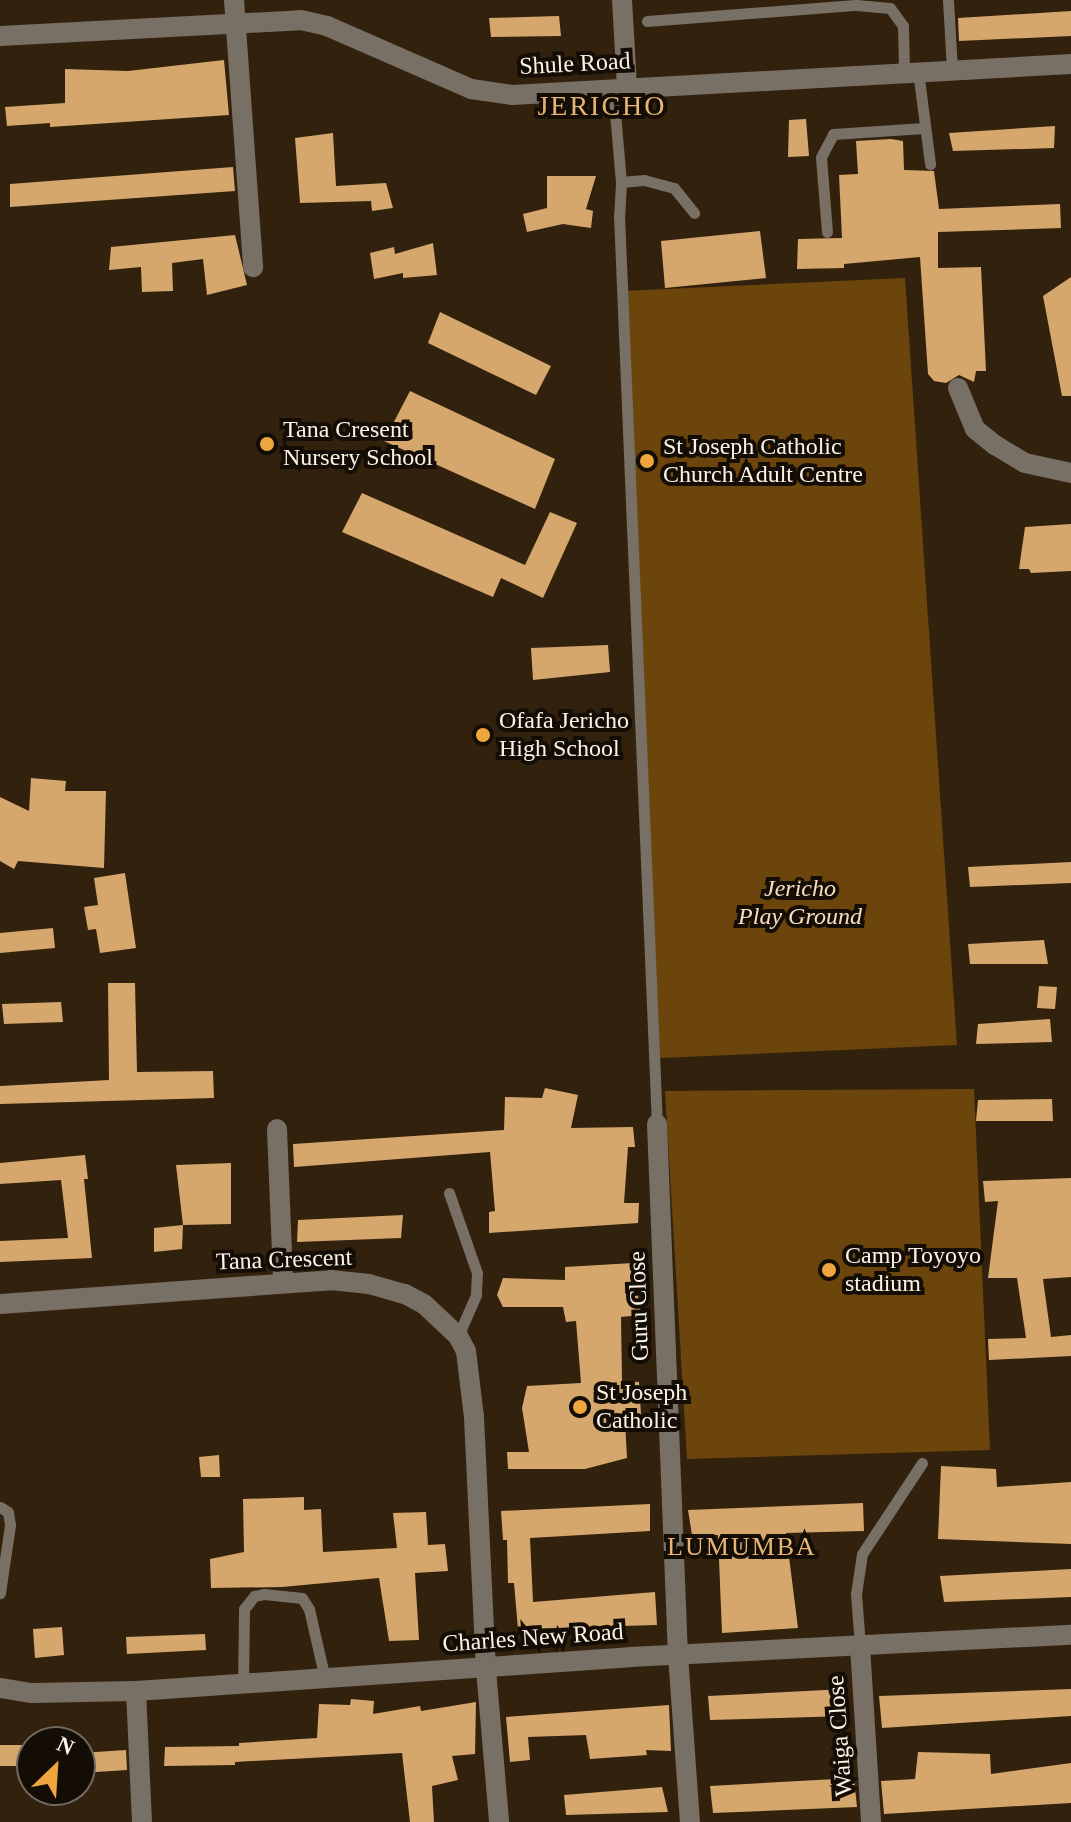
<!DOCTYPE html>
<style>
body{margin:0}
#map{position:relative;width:1071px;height:1822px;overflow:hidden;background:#32220d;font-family:"Times New Roman",serif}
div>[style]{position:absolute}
.green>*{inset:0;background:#6b450c}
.building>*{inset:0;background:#d6a76d}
.service>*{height:11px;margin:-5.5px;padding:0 5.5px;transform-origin:5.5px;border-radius:5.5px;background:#786f65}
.minor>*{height:20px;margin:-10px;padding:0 10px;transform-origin:10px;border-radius:10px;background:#786f65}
.tertiary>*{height:20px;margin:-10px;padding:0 10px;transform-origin:10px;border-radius:10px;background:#786f65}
.dots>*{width:22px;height:22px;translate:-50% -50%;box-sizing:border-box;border:4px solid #140d05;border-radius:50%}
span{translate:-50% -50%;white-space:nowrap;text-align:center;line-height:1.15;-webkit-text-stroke:8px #140d05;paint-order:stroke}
.street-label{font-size:24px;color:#fdf2e5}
.poi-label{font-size:24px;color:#fdf2e5}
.left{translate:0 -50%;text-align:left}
.park-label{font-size:24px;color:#f8dec0;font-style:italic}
.neighbourhood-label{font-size:26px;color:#e8b475;letter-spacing:2px}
.quarter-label{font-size:28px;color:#e8b475;letter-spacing:2px}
.north{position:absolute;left:16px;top:1726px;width:80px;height:80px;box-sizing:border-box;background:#140d05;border:2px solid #71695f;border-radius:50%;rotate:25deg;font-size:22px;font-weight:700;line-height:32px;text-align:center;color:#fdf2e5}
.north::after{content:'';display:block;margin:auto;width:28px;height:36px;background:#f0a63f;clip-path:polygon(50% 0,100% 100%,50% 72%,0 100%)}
</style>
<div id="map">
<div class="green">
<i style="clip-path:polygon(905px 278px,957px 1045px,660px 1058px,624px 291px)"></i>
<i style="clip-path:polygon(974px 1089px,990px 1450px,687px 1459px,665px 1091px)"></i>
</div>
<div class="building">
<i style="clip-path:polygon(1071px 11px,1071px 36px,959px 41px,958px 18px)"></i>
<i style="clip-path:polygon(559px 16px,561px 36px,491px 37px,489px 18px)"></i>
<i style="clip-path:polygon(224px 60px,229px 115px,50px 127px,50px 123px,7px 126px,5px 107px,65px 103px,65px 69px,128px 71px)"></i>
<i style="clip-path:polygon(806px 119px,809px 156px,788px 157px,789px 120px)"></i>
<i style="clip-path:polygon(1055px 126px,1054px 148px,953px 151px,949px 133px)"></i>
<i style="clip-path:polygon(333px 133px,336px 186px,386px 183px,393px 208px,372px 211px,371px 201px,300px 203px,295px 138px)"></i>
<i style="clip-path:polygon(891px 139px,903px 141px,904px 170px,934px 171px,939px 209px,1060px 204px,1061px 228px,938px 232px,938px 268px,981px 267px,986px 371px,976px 371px,974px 382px,959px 375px,946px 383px,934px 381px,928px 374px,920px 257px,844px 264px,844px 268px,797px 269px,798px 239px,842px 238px,839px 175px,858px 174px,856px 141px)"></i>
<i style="clip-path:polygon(233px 167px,235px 191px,10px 207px,10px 184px)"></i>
<i style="clip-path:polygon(547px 176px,596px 176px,586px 209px,593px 211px,591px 228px,563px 224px,527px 232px,523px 214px,547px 208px)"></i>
<i style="clip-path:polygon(760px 231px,766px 278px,665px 288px,661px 241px)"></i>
<i style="clip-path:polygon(235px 235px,247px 285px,207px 295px,203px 259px,172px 263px,173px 291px,142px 292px,141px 267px,109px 270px,111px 247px)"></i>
<i style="clip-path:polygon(433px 243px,437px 275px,403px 278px,403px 273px,374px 279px,370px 253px,394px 247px,395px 254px)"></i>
<i style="clip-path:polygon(1071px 277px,1071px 396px,1062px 396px,1043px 296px)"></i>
<i style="clip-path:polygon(440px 312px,551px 366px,536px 395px,428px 343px)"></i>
<i style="clip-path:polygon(410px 391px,555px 459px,535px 509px,384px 441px)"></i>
<i style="clip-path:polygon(362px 493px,525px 565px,550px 512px,577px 523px,543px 598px,501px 578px,493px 597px,342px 532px)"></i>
<i style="clip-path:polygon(1071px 524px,1071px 571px,1031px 573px,1029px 569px,1019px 569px,1025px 527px)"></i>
<i style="clip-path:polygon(608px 645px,610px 672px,533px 680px,531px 648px)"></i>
<i style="clip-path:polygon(31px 778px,66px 781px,65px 791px,106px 791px,104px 868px,18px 861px,14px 869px,0 861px,0 797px,29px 811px)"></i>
<i style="clip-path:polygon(1071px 862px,1071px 883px,970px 887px,968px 867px)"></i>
<i style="clip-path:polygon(125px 873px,136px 948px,100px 953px,96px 929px,88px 930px,84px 907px,98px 905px,94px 878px)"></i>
<i style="clip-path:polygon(53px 928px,55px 948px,0 953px,0 933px)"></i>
<i style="clip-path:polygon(1044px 940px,1048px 964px,970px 964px,968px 944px)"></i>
<i style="clip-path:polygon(108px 983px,135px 983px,137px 1072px,213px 1071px,214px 1098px,0 1104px,0 1086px,109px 1080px)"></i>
<i style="clip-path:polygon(1039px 986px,1057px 987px,1055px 1009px,1037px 1008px)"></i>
<i style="clip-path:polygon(61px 1002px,63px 1022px,4px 1024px,2px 1004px)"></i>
<i style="clip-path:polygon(1050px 1019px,1052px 1042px,976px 1044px,978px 1024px)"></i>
<i style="clip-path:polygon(545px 1088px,578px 1095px,571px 1128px,633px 1127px,635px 1147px,628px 1147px,624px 1203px,639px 1203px,638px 1223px,489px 1233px,489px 1212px,495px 1211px,490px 1152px,294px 1167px,293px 1144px,504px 1130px,505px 1097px,542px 1098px)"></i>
<i style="clip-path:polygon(1052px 1099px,1053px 1121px,976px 1121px,978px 1100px)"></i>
<i style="clip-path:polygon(85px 1155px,88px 1179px,84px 1179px,92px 1258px,0 1262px,0 1241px,68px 1238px,61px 1180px,0 1184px,0 1163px)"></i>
<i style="clip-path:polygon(231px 1163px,231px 1224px,183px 1225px,176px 1165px)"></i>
<i style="clip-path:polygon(1071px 1178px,1071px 1277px,1043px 1279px,1051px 1337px,1071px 1335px,1071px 1356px,989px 1360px,988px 1339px,1026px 1338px,1017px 1278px,988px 1278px,998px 1201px,985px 1202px,983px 1181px)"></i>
<i style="clip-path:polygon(403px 1215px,401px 1238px,297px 1242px,298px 1220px)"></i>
<i style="clip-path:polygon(183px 1225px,182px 1249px,154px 1252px,154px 1228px)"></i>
<i style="clip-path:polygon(633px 1263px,641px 1315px,621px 1317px,622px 1381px,639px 1382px,641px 1415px,625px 1421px,627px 1458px,585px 1469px,508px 1469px,507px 1452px,529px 1452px,522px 1408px,527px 1386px,581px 1383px,576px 1321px,566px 1322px,563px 1307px,503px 1307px,497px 1295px,503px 1278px,565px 1280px,565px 1267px)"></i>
<i style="clip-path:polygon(219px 1455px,220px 1477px,201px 1477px,199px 1457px)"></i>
<i style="clip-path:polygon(941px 1466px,996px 1469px,997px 1487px,1071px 1482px,1071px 1544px,938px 1539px)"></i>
<i style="clip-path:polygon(304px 1497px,304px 1510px,321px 1509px,323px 1552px,397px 1548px,393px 1513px,426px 1512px,428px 1545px,445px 1544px,448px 1571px,415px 1573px,419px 1640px,389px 1641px,379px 1578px,282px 1587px,211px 1588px,210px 1559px,244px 1552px,243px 1499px)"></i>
<i style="clip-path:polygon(863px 1503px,864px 1531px,786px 1533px,798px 1628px,722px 1633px,718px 1535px,692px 1535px,688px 1510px)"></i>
<i style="clip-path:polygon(650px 1504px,650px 1531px,530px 1538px,533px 1602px,655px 1592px,657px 1625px,518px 1629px,514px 1583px,508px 1583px,507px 1540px,503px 1540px,501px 1511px)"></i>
<i style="clip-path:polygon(1071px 1569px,1071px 1597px,944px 1602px,940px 1576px)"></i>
<i style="clip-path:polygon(62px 1627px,64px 1655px,35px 1658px,33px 1629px)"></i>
<i style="clip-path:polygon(205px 1634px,206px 1650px,127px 1654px,126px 1637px)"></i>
<i style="clip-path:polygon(845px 1689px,847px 1716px,710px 1720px,708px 1696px)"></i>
<i style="clip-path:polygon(1071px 1689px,1071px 1716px,882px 1728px,879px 1696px)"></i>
<i style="clip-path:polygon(351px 1699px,374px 1701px,373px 1714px,420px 1706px,421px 1711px,476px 1702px,475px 1754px,452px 1756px,458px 1780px,432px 1786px,434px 1822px,410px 1822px,402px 1753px,235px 1762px,235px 1765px,164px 1766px,165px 1747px,239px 1746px,239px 1743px,317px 1738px,319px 1704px,350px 1705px)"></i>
<i style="clip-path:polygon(669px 1705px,671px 1751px,646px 1750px,647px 1755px,590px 1759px,586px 1735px,528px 1737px,530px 1760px,510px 1762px,506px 1717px)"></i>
<i style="clip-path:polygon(0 1745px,32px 1745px,32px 1766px,0 1766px)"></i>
<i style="clip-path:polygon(126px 1750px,127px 1770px,80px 1773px,80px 1753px)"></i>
<i style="clip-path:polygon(918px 1752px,990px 1754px,991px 1774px,1071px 1763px,1071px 1803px,884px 1814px,881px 1781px,915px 1779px)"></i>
<i style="clip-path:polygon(854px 1778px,857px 1807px,713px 1813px,710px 1786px)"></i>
<i style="clip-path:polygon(662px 1787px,668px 1812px,566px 1815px,564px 1795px)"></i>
</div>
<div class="service">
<i style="left:948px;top:0;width:69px;rotate:86.7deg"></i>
<i style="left:647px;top:21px;width:210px;rotate:-4.4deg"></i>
<i style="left:856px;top:5px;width:34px;rotate:5deg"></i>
<i style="left:890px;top:8px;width:22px;rotate:54deg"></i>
<i style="left:903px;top:26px;width:45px;rotate:88.7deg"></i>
<i style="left:918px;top:71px;width:94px;rotate:82.6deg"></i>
<i style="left:613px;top:89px;width:93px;rotate:85.1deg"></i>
<i style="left:621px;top:182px;width:33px;rotate:93deg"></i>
<i style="left:619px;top:215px;width:910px;rotate:87.61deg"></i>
<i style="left:621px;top:182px;width:23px;rotate:-5deg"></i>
<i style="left:644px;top:180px;width:31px;rotate:15deg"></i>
<i style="left:674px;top:188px;width:32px;rotate:51deg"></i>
<i style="left:827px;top:232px;width:75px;rotate:-94.6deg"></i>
<i style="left:821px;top:157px;width:26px;rotate:-62deg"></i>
<i style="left:833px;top:134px;width:91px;rotate:-3.8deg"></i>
<i style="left:449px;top:1193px;width:85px;rotate:70.7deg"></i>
<i style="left:477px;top:1273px;width:22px;rotate:93deg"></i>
<i style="left:476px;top:1295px;width:45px;rotate:113.7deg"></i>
<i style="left:0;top:1507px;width:9px;rotate:32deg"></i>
<i style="left:8px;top:1512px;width:13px;rotate:81deg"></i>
<i style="left:10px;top:1525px;width:69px;rotate:98.4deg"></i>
<i style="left:860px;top:1646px;width:52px;rotate:-94.4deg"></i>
<i style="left:856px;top:1594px;width:40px;rotate:-81.5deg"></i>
<i style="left:862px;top:1554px;width:109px;rotate:-56.6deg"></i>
<i style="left:243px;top:1685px;width:76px;rotate:-89.2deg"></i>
<i style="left:244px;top:1609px;width:16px;rotate:-52deg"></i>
<i style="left:254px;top:1596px;width:10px;rotate:-11deg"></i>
<i style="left:264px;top:1594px;width:38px;rotate:6deg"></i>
<i style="left:302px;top:1598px;width:13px;rotate:58deg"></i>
<i style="left:309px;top:1609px;width:72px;rotate:77.1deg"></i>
</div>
<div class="minor">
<i style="left:234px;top:0;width:268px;rotate:85.9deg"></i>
<i style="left:622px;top:0;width:87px;rotate:86.7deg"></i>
<i style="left:0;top:36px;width:301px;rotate:-3deg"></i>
<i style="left:301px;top:20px;width:27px;rotate:13deg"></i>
<i style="left:327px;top:26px;width:157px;rotate:23.6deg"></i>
<i style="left:471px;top:89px;width:41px;rotate:8.3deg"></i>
<i style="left:512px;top:95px;width:560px;rotate:-3.17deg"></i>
<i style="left:958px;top:388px;width:44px;rotate:67.5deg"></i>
<i style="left:975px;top:429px;width:26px;rotate:39deg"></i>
<i style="left:995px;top:445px;width:35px;rotate:31deg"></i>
<i style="left:1025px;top:463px;width:47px;rotate:12.3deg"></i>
<i style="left:657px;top:1124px;width:531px;rotate:87.74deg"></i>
<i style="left:678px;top:1655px;width:167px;rotate:85.9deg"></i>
<i style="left:277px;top:1129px;width:152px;rotate:87.7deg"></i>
<i style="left:0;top:1304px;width:332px;rotate:-4.1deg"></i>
<i style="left:331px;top:1280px;width:38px;rotate:6deg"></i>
<i style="left:369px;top:1284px;width:37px;rotate:16deg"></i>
<i style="left:405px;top:1294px;width:21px;rotate:28deg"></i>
<i style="left:424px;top:1304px;width:47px;rotate:43.3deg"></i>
<i style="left:458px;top:1336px;width:17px;rotate:62deg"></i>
<i style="left:466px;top:1351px;width:66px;rotate:83.1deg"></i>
<i style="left:474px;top:1417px;width:252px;rotate:87.3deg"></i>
<i style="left:486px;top:1669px;width:154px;rotate:85.1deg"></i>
<i style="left:860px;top:1646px;width:176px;rotate:86.4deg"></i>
<i style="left:136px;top:1691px;width:131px;rotate:87.4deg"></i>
</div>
<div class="tertiary">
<i style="left:0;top:1688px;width:32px;rotate:9deg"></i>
<i style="left:32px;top:1693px;width:104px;rotate:-1.1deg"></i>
<i style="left:136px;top:1691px;width:495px;rotate:-3.9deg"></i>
<i style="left:630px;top:1657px;width:442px;rotate:-2.9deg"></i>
</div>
<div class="dots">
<i style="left:267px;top:444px;background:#f0a63f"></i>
<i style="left:647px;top:461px;background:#f0a63f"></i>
<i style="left:483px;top:735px;background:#f0a63f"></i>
<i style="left:829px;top:1270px;background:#f0a63f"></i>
<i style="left:580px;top:1407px;background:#f0a63f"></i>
</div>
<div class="street-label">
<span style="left:575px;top:64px;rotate:-3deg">Shule Road</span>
<span style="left:284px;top:1260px;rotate:-2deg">Tana Crescent</span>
<span style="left:639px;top:1306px;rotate:-92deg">Guru Close</span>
<span style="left:533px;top:1638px;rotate:-4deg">Charles New Road</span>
<span style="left:840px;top:1736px;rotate:-94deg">Waiga Close</span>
</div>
<div class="poi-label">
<span class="left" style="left:283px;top:444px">Tana Cresent<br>Nursery School</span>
<span class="left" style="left:663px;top:461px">St Joseph Catholic<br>Church Adult Centre</span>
<span class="left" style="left:499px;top:735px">Ofafa Jericho<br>High School</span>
<span class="left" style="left:845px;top:1270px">Camp Toyoyo<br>stadium</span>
<span class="left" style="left:596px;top:1407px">St Joseph<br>Catholic</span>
</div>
<div class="park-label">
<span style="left:800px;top:903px">Jericho<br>Play Ground</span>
</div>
<div class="neighbourhood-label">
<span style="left:742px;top:1547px">LUMUMBA</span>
</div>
<div class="quarter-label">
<span style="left:602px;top:106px">JERICHO</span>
</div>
<div class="north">N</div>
</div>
